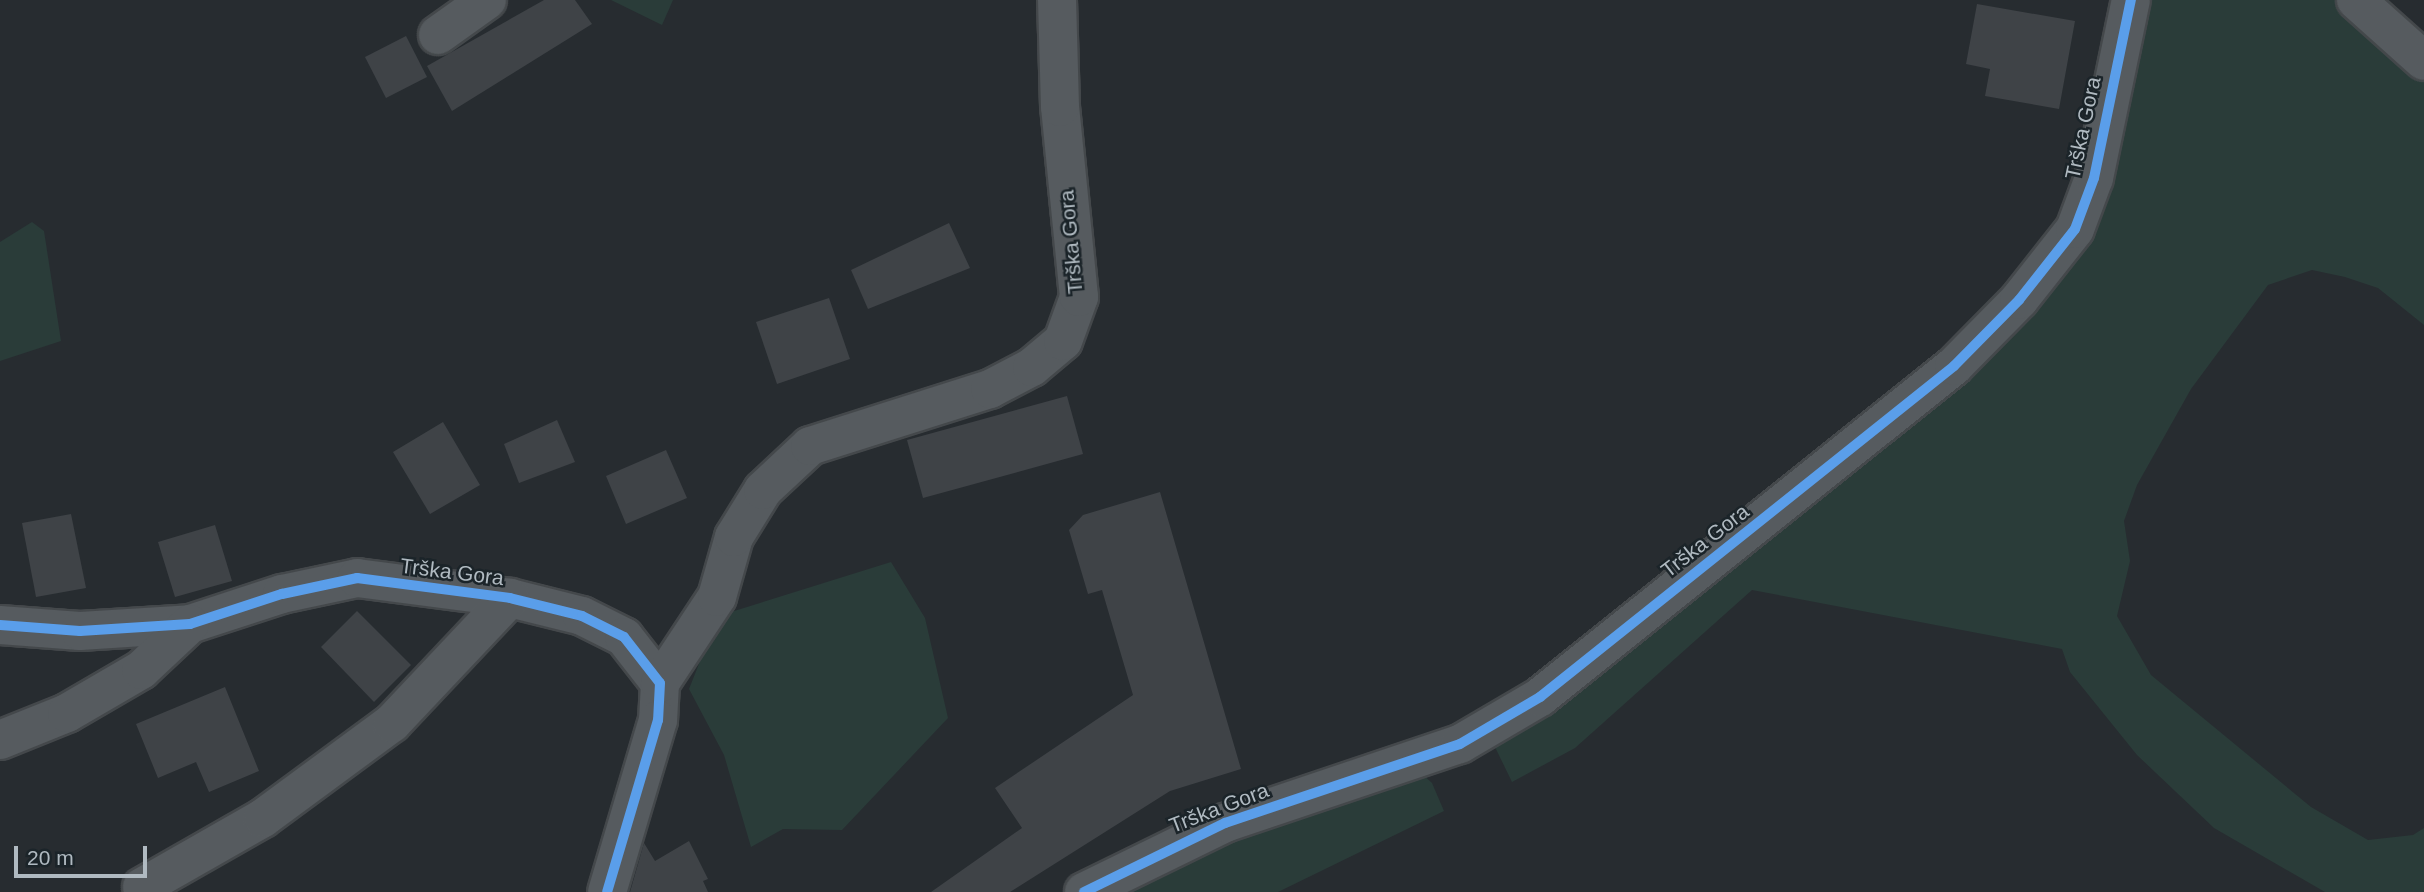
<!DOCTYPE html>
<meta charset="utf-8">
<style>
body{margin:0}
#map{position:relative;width:2424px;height:892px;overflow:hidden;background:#272c30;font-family:Helvetica,sans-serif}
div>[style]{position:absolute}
.green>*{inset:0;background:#2a3c39}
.building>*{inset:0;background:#3f4347}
.roads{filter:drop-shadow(2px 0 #44484b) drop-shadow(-2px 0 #44484b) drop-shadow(0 2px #44484b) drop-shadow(0 -2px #44484b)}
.minor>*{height:38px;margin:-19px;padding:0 19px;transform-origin:19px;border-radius:19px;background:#565b5f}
.cycleway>*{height:10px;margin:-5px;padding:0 5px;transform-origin:5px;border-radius:5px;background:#5a9eea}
span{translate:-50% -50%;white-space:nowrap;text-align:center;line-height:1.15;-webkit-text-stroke:5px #1b2429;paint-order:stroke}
.street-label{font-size:21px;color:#b0bac1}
.scale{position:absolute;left:14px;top:846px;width:133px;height:32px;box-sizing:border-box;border:4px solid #b0bac1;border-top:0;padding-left:9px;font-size:21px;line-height:24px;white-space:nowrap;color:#b0bac1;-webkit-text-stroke:5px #1b2429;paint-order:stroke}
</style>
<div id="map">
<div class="green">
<i style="clip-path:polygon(611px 0,673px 0,662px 25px)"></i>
<i style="clip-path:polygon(2141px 0,2339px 0,2424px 74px,2424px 325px,2378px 288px,2345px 277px,2312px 270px,2268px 285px,2191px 389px,2137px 485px,2124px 521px,2130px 561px,2117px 616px,2151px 675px,2311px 807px,2368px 840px,2413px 835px,2424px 828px,2424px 892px,2325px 892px,2214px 828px,2137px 755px,2070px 672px,2062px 649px,1752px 590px,1575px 748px,1512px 782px,1493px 743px,2043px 286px)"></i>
<i style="clip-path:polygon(32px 222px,44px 231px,61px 341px,0 361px,0 242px)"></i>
<i style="clip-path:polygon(891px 562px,925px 618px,948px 718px,842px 830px,783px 829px,751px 847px,724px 755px,689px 689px,718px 616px)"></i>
<i style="clip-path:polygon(1420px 772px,1432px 783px,1444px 811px,1278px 892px,1107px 892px,1185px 848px)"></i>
</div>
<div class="building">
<i style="clip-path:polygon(544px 0,575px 0,592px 24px,452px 111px,427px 66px)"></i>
<i style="clip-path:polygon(1977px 4px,2075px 21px,2059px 109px,1985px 96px,1990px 69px,1966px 64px)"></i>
<i style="clip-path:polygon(406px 36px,427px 77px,386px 98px,365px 57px)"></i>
<i style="clip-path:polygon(949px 223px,970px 268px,868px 309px,851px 270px)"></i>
<i style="clip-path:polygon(829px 298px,850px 359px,777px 384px,756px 322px)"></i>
<i style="clip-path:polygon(1067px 396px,1083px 454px,923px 498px,907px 440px)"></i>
<i style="clip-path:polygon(557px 420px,575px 462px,519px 483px,504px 444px)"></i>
<i style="clip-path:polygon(443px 422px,480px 485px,430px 514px,393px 452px)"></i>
<i style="clip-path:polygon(666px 450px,687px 498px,626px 524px,606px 476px)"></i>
<i style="clip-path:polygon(1160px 492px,1241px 769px,1170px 791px,1010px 892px,931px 892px,1022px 828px,995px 788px,1133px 695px,1102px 590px,1088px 594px,1069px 530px,1083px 515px)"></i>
<i style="clip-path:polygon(71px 514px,86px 588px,36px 597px,22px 523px)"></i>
<i style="clip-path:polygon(215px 525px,232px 581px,175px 597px,158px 542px)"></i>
<i style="clip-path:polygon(357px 611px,411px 665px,374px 702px,321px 647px)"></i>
<i style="clip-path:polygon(225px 687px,259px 771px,209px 792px,196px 762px,158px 778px,136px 724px)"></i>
<i style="clip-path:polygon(689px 841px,708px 879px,703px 881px,708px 892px,630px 892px,644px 843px,655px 861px)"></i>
</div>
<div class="roads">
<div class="minor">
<i style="left:2356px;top:0;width:91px;rotate:41.9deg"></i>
<i style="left:438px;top:35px;width:60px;rotate:-35.5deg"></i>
<i style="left:0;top:625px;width:80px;rotate:4.3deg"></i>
<i style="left:80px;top:631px;width:110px;rotate:-3.6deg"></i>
<i style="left:190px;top:624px;width:97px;rotate:-18.1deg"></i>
<i style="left:282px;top:594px;width:77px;rotate:-12deg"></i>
<i style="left:357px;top:578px;width:154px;rotate:7.4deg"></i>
<i style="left:510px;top:598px;width:74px;rotate:14deg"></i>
<i style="left:582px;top:616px;width:47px;rotate:26.6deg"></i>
<i style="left:624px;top:637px;width:58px;rotate:52deg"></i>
<i style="left:660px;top:683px;width:37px;rotate:93deg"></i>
<i style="left:658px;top:720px;width:179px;rotate:106.5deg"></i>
<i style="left:660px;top:683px;width:103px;rotate:-56.5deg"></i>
<i style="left:717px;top:597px;width:62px;rotate:-74.2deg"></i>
<i style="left:734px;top:537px;width:55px;rotate:-58.3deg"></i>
<i style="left:763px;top:490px;width:64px;rotate:-43.1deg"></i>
<i style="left:810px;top:446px;width:189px;rotate:-17.6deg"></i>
<i style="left:990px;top:389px;width:47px;rotate:-27.6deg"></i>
<i style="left:1032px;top:367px;width:40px;rotate:-40deg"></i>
<i style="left:1063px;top:341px;width:47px;rotate:-70deg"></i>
<i style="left:1079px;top:297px;width:191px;rotate:-95.7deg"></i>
<i style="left:1060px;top:107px;width:107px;rotate:-91.6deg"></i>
<i style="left:0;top:740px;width:72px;rotate:-21.9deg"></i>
<i style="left:67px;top:713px;width:86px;rotate:-30.2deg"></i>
<i style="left:141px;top:670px;width:67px;rotate:-43.2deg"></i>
<i style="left:142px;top:887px;width:139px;rotate:-29.7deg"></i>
<i style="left:263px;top:818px;width:160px;rotate:-36.4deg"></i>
<i style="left:392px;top:723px;width:172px;rotate:-46.7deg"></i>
<i style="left:1084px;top:892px;width:157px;rotate:-26.1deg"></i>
<i style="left:1225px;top:823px;width:248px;rotate:-18.6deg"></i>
<i style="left:1460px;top:744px;width:93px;rotate:-30.4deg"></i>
<i style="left:1540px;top:697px;width:530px;rotate:-38.64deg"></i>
<i style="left:1954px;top:366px;width:93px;rotate:-45.4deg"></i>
<i style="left:2019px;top:300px;width:90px;rotate:-51.7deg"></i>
<i style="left:2075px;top:229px;width:54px;rotate:-69.6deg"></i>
<i style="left:2094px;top:178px;width:182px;rotate:-78.3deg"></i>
</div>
</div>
<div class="cycleway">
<i style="left:0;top:625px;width:80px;rotate:4.3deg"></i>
<i style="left:80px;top:631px;width:110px;rotate:-3.6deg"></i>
<i style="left:190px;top:624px;width:97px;rotate:-18.1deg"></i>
<i style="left:282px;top:594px;width:77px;rotate:-12deg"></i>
<i style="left:357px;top:578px;width:154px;rotate:7.4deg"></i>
<i style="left:510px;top:598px;width:74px;rotate:14deg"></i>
<i style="left:582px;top:616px;width:47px;rotate:26.6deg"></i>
<i style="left:624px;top:637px;width:58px;rotate:52deg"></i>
<i style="left:660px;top:683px;width:37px;rotate:93deg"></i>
<i style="left:658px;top:720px;width:179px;rotate:106.5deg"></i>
<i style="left:1084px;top:892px;width:157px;rotate:-26.1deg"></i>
<i style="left:1225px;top:823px;width:248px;rotate:-18.6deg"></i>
<i style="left:1460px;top:744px;width:93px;rotate:-30.4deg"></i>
<i style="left:1540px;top:697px;width:530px;rotate:-38.64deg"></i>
<i style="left:1954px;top:366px;width:93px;rotate:-45.4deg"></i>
<i style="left:2019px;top:300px;width:90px;rotate:-51.7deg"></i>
<i style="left:2075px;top:229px;width:54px;rotate:-69.6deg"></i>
<i style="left:2094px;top:178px;width:182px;rotate:-78.3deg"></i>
</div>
<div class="street-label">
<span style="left:2083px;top:128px;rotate:-78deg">Trška Gora</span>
<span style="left:1071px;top:242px;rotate:-95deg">Trška Gora</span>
<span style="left:1705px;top:541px;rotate:-38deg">Trška Gora</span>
<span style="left:452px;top:572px;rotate:7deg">Trška Gora</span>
<span style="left:1219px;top:808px;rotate:-21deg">Trška Gora</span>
</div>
<div class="scale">20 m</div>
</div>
